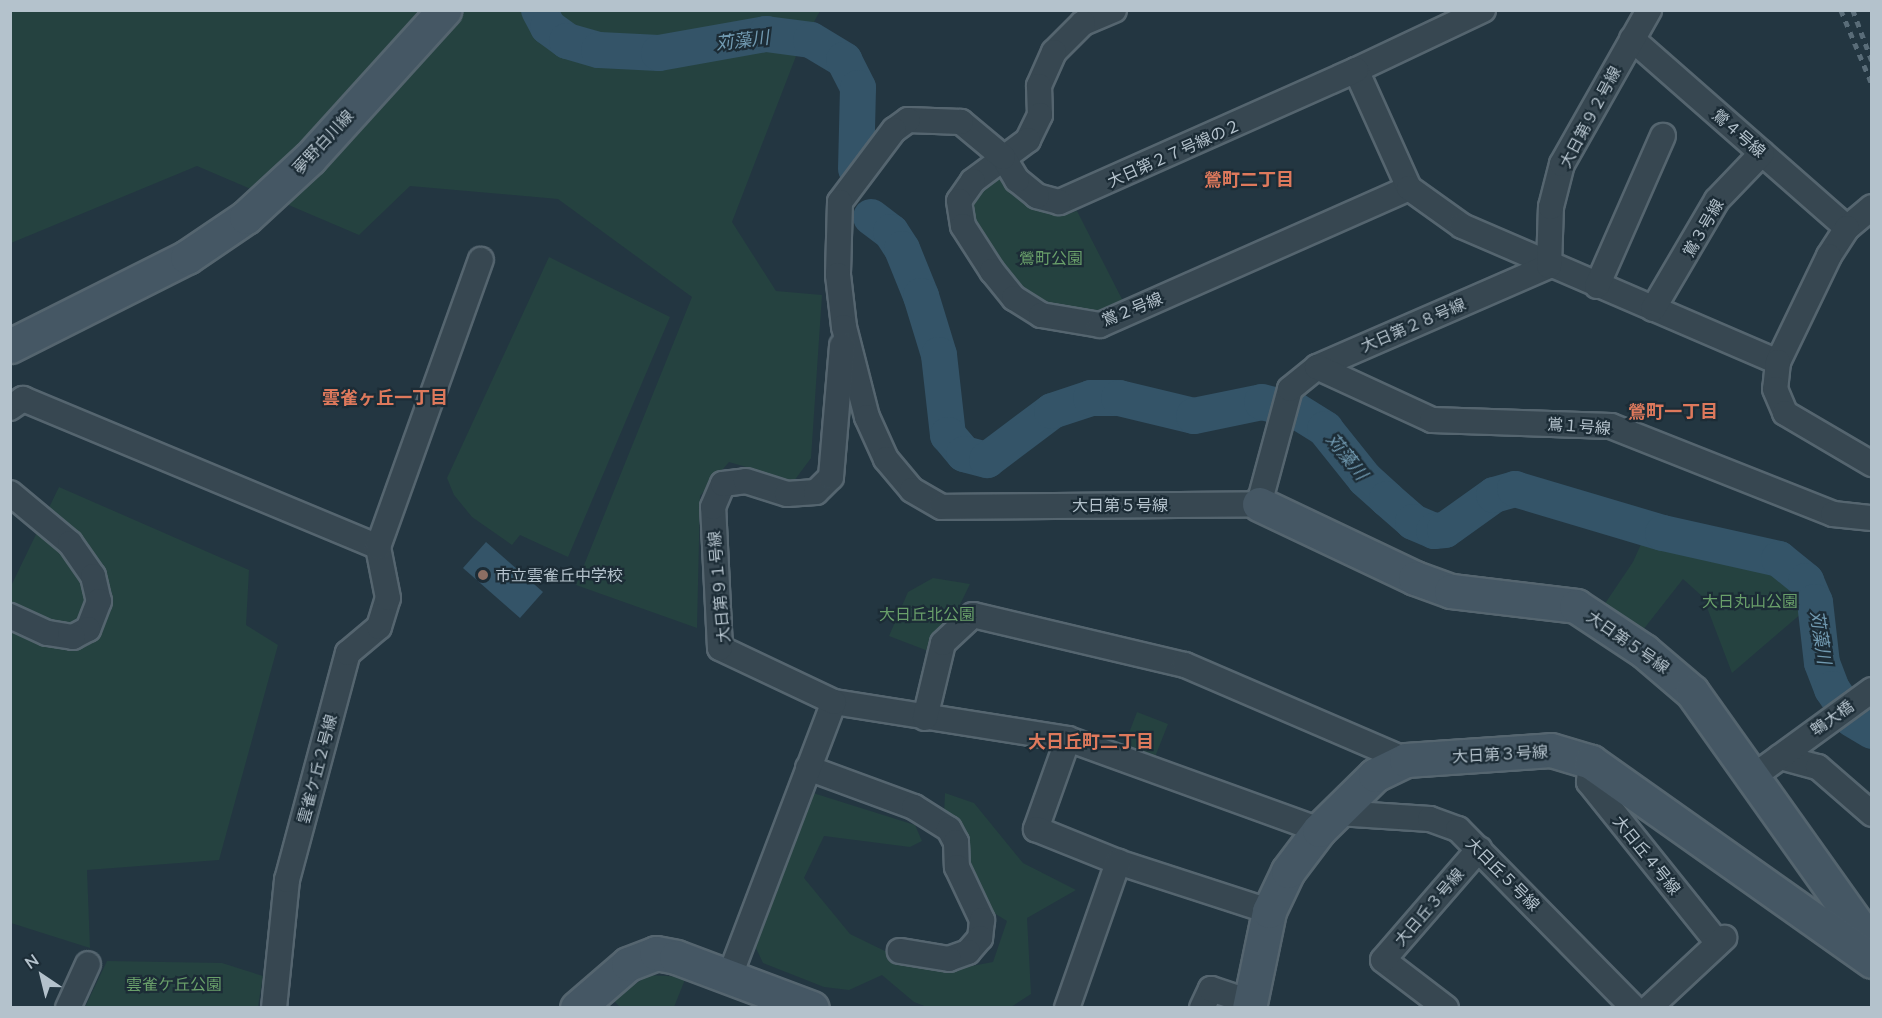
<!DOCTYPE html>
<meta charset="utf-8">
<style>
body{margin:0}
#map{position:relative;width:1882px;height:1018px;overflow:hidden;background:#233641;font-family:Lato,"Noto Sans JP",sans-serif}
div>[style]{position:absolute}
.green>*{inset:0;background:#254240}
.water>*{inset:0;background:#345468}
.river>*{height:36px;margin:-18px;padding:0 18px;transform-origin:18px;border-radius:18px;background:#345468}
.roads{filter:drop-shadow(2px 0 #55656f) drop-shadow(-2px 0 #55656f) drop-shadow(0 2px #55656f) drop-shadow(0 -2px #55656f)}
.street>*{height:24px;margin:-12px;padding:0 12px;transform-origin:12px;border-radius:12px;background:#374751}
.secondary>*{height:33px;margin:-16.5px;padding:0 16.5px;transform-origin:16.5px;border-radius:16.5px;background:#455764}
.rail>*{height:4.5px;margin-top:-2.25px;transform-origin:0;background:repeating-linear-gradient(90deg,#596c78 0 6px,transparent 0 12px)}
.dots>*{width:16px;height:16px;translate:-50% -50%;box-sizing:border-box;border:3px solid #1c2c36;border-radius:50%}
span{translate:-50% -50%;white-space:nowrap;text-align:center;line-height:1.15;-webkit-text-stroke:4.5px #1c2c36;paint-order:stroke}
.street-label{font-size:16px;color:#b4c2cc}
.park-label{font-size:16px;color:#699f6a}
.poi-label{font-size:16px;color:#b4c2cc}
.left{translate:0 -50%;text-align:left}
.water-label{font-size:18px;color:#719ab1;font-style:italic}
.neighbourhood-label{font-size:18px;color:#de795c;font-weight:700}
.frame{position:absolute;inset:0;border:12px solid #b4c2cc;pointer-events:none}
.north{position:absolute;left:12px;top:946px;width:60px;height:60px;-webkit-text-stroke:4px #1c2c36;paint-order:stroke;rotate:325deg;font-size:16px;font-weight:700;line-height:24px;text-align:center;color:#b4c2cc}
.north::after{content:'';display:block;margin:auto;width:21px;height:27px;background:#b4c2cc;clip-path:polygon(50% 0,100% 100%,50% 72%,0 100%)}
</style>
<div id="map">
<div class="green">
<i style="clip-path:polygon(11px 11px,820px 11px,798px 51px,732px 222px,776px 291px,822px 295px,811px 458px,794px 481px,729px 462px,700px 496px,697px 628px,576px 585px,692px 297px,558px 199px,410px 186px,359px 235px,197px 166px,11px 243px)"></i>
<i style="clip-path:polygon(997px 175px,1036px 208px,1068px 214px,1077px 211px,1125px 305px,1084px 314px,1051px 309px,1020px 292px,970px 218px,971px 200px)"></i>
<i style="clip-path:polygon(549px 257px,670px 317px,568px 557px,520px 535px,512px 545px,472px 517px,454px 495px,447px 478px)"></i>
<i style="clip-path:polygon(59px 487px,249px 570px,246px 625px,278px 645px,219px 860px,87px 870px,90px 948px,11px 923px,10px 588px)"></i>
<i style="clip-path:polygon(1646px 533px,1773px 563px,1798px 585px,1806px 600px,1802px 613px,1732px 673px,1703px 597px,1683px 579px,1639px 635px,1602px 608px,1633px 562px)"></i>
<i style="clip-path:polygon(933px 578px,970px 584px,936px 654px,889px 636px,908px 592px)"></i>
<i style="clip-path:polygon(1137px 712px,1168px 724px,1155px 757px,1124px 746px)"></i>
<i style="clip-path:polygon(813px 793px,915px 825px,922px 841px,910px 847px,824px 836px,804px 878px,850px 934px,889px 953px,950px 970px,993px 962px,1007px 921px,973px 900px,943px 837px,945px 793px,974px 803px,1023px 863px,1076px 890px,1027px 918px,1031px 994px,1011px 1007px,927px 1007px,914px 1002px,882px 975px,849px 990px,824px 987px,763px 963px,755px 946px)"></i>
<i style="clip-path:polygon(107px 961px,222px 963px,263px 976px,258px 1007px,85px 1007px)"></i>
<i style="clip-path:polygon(648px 975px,686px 977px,674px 1007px,620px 1007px,613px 1000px)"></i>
</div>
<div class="water">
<i style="clip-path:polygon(486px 542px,543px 592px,520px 618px,463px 568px)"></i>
</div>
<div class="river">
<i style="left:539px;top:10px;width:19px;rotate:62deg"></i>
<i style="left:548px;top:27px;width:24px;rotate:36deg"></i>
<i style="left:567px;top:41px;width:33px;rotate:16deg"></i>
<i style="left:599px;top:50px;width:60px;rotate:2.9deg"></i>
<i style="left:659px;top:53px;width:109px;rotate:-10.1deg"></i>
<i style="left:766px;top:34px;width:45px;rotate:7.6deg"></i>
<i style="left:811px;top:40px;width:39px;rotate:31deg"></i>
<i style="left:844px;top:60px;width:31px;rotate:63deg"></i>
<i style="left:858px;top:88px;width:81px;rotate:91.4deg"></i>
<i style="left:871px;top:217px;width:25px;rotate:37deg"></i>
<i style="left:891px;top:232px;width:20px;rotate:57deg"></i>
<i style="left:902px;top:249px;width:51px;rotate:68deg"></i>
<i style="left:921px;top:296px;width:62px;rotate:73deg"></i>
<i style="left:939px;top:355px;width:81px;rotate:83.6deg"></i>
<i style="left:948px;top:435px;width:25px;rotate:50deg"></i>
<i style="left:964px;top:454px;width:24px;rotate:15deg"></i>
<i style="left:987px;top:460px;width:81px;rotate:-37deg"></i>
<i style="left:1052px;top:411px;width:41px;rotate:-18.4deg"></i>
<i style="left:1091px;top:398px;width:28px"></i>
<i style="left:1119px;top:398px;width:77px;rotate:13.5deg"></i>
<i style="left:1194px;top:416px;width:69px;rotate:-11.6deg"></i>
<i style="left:1262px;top:402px;width:34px;rotate:14deg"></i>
<i style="left:1295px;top:410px;width:36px;rotate:32deg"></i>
<i style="left:1325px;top:429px;width:64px;rotate:51.3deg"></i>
<i style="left:1365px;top:479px;width:30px;rotate:42deg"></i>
<i style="left:1387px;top:499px;width:35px;rotate:41deg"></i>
<i style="left:1413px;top:522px;width:23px;rotate:23deg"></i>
<i style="left:1434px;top:531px;width:11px;rotate:-5deg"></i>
<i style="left:1445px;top:530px;width:60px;rotate:-35.5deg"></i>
<i style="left:1494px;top:495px;width:22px;rotate:-16deg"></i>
<i style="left:1515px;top:489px;width:154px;rotate:16.6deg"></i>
<i style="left:1663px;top:533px;width:119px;rotate:12.6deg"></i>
<i style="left:1779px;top:559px;width:35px;rotate:39deg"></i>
<i style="left:1806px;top:581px;width:23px;rotate:67deg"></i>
<i style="left:1815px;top:602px;width:61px;rotate:83.5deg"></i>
<i style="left:1822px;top:663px;width:28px;rotate:69deg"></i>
<i style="left:1832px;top:689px;width:36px;rotate:56deg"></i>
<i style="left:1852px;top:719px;width:23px;rotate:31deg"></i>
</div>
<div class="roads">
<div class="street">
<i style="left:1114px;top:10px;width:34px;rotate:157deg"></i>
<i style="left:1083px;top:23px;width:41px;rotate:135deg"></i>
<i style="left:1054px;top:52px;width:37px;rotate:114deg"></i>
<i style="left:1039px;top:86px;width:29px;rotate:88deg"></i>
<i style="left:1040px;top:115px;width:28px;rotate:116deg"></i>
<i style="left:1028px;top:140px;width:69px;rotate:143.3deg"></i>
<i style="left:973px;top:181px;width:24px;rotate:125deg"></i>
<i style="left:959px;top:201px;width:25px;rotate:81deg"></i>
<i style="left:963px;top:226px;width:54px;rotate:57.2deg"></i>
<i style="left:992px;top:271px;width:35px;rotate:51deg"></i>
<i style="left:1014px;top:298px;width:32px;rotate:32deg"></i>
<i style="left:1041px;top:315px;width:60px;rotate:9.6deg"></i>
<i style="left:1100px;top:325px;width:338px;rotate:-23.9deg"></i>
<i style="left:1483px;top:10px;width:140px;rotate:154.7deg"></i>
<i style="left:1356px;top:70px;width:129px;rotate:65.8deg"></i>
<i style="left:1409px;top:188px;width:65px;rotate:35.6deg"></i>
<i style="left:1462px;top:226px;width:344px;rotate:23.3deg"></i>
<i style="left:1632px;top:39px;width:286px;rotate:41.3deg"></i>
<i style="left:1356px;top:70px;width:325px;rotate:156deg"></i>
<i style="left:1059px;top:202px;width:23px;rotate:-165deg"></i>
<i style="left:1037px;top:196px;width:26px;rotate:-141deg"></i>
<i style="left:1017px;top:180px;width:27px;rotate:-121deg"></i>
<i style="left:1003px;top:157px;width:55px;rotate:-140.2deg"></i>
<i style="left:961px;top:122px;width:53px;rotate:-177.8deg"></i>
<i style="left:908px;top:120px;width:17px;rotate:144deg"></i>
<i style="left:894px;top:130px;width:90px;rotate:126.9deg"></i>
<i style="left:840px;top:202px;width:73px;rotate:91.6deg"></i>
<i style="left:838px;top:275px;width:52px;rotate:83.4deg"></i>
<i style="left:844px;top:327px;width:93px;rotate:75.7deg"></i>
<i style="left:867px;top:417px;width:46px;rotate:65.7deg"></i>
<i style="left:886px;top:459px;width:40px;rotate:50deg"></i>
<i style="left:912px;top:490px;width:34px;rotate:30deg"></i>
<i style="left:942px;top:507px;width:317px;rotate:-0.5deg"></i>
<i style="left:1259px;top:504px;width:119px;rotate:-74.9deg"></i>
<i style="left:1290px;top:389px;width:35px;rotate:-39deg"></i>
<i style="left:1317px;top:367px;width:253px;rotate:-23.5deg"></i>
<i style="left:1872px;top:207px;width:33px;rotate:140deg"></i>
<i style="left:1847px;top:228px;width:33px;rotate:123deg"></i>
<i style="left:1829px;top:256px;width:118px;rotate:115.7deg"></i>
<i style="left:1778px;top:362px;width:27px;rotate:96deg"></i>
<i style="left:1775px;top:389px;width:26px;rotate:67deg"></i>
<i style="left:1785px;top:413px;width:101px;rotate:30.4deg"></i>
<i style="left:1549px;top:266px;width:59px;rotate:-88.1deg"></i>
<i style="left:1551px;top:207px;width:44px;rotate:-75.7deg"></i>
<i style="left:1562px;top:164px;width:177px;rotate:-60.5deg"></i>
<i style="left:1597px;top:286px;width:164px;rotate:-66.3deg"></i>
<i style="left:1653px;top:309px;width:126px;rotate:-59.6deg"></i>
<i style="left:1717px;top:200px;width:65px;rotate:-46.2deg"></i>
<i style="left:1317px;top:367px;width:127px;rotate:24.7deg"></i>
<i style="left:1432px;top:420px;width:179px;rotate:1.9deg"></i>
<i style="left:1611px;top:426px;width:239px;rotate:21.6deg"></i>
<i style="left:1833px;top:514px;width:39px;rotate:6deg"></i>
<i style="left:10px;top:408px;width:16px;rotate:-35deg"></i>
<i style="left:23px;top:399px;width:385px;rotate:22.6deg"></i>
<i style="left:10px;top:493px;width:78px;rotate:39.8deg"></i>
<i style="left:70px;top:543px;width:40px;rotate:55.1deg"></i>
<i style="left:93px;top:576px;width:26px;rotate:77deg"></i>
<i style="left:99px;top:601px;width:30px;rotate:111deg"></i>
<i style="left:88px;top:629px;width:17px;rotate:152deg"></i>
<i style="left:73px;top:637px;width:26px;rotate:-171deg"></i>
<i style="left:47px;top:633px;width:41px;rotate:-155.3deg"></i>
<i style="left:834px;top:702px;width:237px;rotate:9deg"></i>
<i style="left:1068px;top:739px;width:267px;rotate:19.9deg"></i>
<i style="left:925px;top:718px;width:77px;rotate:-76.5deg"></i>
<i style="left:943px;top:643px;width:41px;rotate:-43deg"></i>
<i style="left:973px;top:615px;width:218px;rotate:13.3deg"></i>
<i style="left:1185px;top:665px;width:241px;rotate:23.3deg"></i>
<i style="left:1068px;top:739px;width:96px;rotate:109.6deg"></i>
<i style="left:1036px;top:829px;width:88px;rotate:21.9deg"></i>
<i style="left:1118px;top:862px;width:159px;rotate:18deg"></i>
<i style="left:1780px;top:757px;width:39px;rotate:15deg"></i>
<i style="left:1818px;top:767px;width:72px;rotate:41deg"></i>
<i style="left:1591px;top:762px;width:20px;rotate:96deg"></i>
<i style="left:1589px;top:782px;width:206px;rotate:51.3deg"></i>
<i style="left:808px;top:768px;width:113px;rotate:20.2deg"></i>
<i style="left:914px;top:807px;width:41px;rotate:32.2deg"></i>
<i style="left:949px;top:829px;width:15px;rotate:62deg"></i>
<i style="left:956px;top:842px;width:25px;rotate:88deg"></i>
<i style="left:957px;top:867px;width:59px;rotate:64.7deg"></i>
<i style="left:982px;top:920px;width:18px;rotate:96deg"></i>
<i style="left:980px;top:938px;width:18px;rotate:131deg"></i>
<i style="left:968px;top:952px;width:20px;rotate:160deg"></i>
<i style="left:949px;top:959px;width:50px;rotate:-170.7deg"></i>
<i style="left:1754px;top:776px;width:146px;rotate:-36.1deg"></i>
<i style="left:1338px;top:813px;width:92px;rotate:3.7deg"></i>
<i style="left:1430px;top:819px;width:30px;rotate:20deg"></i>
<i style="left:1458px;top:829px;width:251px;rotate:45.5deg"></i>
<i style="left:729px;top:978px;width:295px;rotate:-69.2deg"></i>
<i style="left:834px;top:702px;width:126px;rotate:-154.7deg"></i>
<i style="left:720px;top:648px;width:141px;rotate:-92.8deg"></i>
<i style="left:713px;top:507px;width:25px;rotate:-67deg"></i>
<i style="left:723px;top:484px;width:23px;rotate:-7deg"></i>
<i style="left:746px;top:481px;width:43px;rotate:17.6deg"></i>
<i style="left:787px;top:494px;width:29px;rotate:-4deg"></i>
<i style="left:816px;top:492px;width:21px;rotate:-45deg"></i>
<i style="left:831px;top:477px;width:132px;rotate:-85.2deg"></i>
<i style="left:68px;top:1008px;width:48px;rotate:-65.6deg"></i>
<i style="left:274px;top:1008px;width:129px;rotate:-84.2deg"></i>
<i style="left:287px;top:880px;width:235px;rotate:-75deg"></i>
<i style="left:348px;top:653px;width:40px;rotate:-40deg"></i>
<i style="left:379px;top:627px;width:30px;rotate:-73deg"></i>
<i style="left:388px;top:598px;width:52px;rotate:-101.1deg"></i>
<i style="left:378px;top:547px;width:305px;rotate:-70.3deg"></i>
<i style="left:1067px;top:1008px;width:155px;rotate:-70.7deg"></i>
<i style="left:1202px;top:1008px;width:21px;rotate:-65deg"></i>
<i style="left:1211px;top:989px;width:41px;rotate:18.4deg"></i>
<i style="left:1446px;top:1008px;width:79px;rotate:-142.7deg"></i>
<i style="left:1383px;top:960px;width:147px;rotate:-49.1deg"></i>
<i style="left:1649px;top:1008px;width:103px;rotate:-43deg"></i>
</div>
<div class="secondary">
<i style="left:10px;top:346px;width:198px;rotate:-26.7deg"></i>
<i style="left:187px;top:257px;width:71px;rotate:-34.1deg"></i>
<i style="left:246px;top:217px;width:87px;rotate:-42.7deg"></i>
<i style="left:310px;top:158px;width:200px;rotate:-47.8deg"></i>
<i style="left:1259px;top:504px;width:173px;rotate:25.4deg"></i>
<i style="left:1415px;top:578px;width:38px;rotate:20deg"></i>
<i style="left:1451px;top:591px;width:126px;rotate:6.8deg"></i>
<i style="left:1576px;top:606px;width:82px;rotate:33.5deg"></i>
<i style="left:1644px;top:651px;width:63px;rotate:40.5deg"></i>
<i style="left:1692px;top:692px;width:310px;rotate:54.6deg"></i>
<i style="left:577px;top:1008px;width:67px;rotate:-40.8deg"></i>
<i style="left:628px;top:964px;width:30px;rotate:-21deg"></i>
<i style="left:656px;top:953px;width:20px;rotate:11deg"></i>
<i style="left:676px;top:957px;width:145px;rotate:20.6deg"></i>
<i style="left:1249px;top:1008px;width:99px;rotate:-78.3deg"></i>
<i style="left:1269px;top:911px;width:44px;rotate:-64.6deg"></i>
<i style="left:1288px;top:871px;width:51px;rotate:-52.9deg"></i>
<i style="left:1319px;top:830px;width:78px;rotate:-44.5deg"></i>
<i style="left:1375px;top:775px;width:34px;rotate:-26deg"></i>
<i style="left:1406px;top:760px;width:145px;rotate:-3.9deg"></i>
<i style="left:1551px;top:750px;width:42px;rotate:16.7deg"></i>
<i style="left:1591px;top:762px;width:344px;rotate:35.3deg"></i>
</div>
</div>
<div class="rail">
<i style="left:1841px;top:10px;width:80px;rotate:67.3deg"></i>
<i style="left:1853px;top:10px;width:54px;rotate:69.6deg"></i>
</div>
<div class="dots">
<i style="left:483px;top:575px;background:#8d6e63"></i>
</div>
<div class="street-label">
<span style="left:1590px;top:117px;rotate:-62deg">大日第９２号線</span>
<span style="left:1739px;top:133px;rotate:41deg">鶯４号線</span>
<span style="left:323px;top:142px;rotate:-47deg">夢野白川線</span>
<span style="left:1174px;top:153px;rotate:-24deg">大日第２７号線の２</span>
<span style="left:1703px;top:228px;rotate:-60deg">鴬３号線</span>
<span style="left:1132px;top:309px;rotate:-22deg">鴬２号線</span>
<span style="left:1413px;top:325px;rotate:-23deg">大日第２８号線</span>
<span style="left:1579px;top:426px;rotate:4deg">鴬１号線</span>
<span style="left:1120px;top:505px">大日第５号線</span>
<span style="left:719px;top:587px;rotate:-95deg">大日第９１号線</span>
<span style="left:1628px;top:642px;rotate:35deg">大日第５号線</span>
<span style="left:1832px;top:718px;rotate:-35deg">鵯大橋</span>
<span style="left:1500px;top:754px;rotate:-3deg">大日第３号線</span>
<span style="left:317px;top:769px;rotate:-75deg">雲雀ケ丘２号線</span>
<span style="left:1647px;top:855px;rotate:51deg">大日丘４号線</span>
<span style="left:1503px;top:874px;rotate:45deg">大日丘５号線</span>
<span style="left:1429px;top:907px;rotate:-49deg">大日丘３号線</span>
</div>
<div class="park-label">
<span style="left:1051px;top:258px">鶯町公園</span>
<span style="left:1750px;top:601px">大日丸山公園</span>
<span style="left:927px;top:614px">大日丘北公園</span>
<span style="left:174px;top:984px">雲雀ケ丘公園</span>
</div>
<div class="poi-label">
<span class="left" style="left:495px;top:575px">市立雲雀丘中学校</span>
</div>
<div class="water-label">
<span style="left:742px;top:40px;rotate:-7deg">苅藻川</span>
<span style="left:1347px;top:456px;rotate:51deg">苅藻川</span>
<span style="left:1821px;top:637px;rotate:81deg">苅藻川</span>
</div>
<div class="neighbourhood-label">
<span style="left:1249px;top:179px">鶯町二丁目</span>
<span style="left:385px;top:397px">雲雀ヶ丘一丁目</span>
<span style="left:1673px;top:411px">鶯町一丁目</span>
<span style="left:1091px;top:741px">大日丘町二丁目</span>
</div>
<div class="frame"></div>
<div class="north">N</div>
</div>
